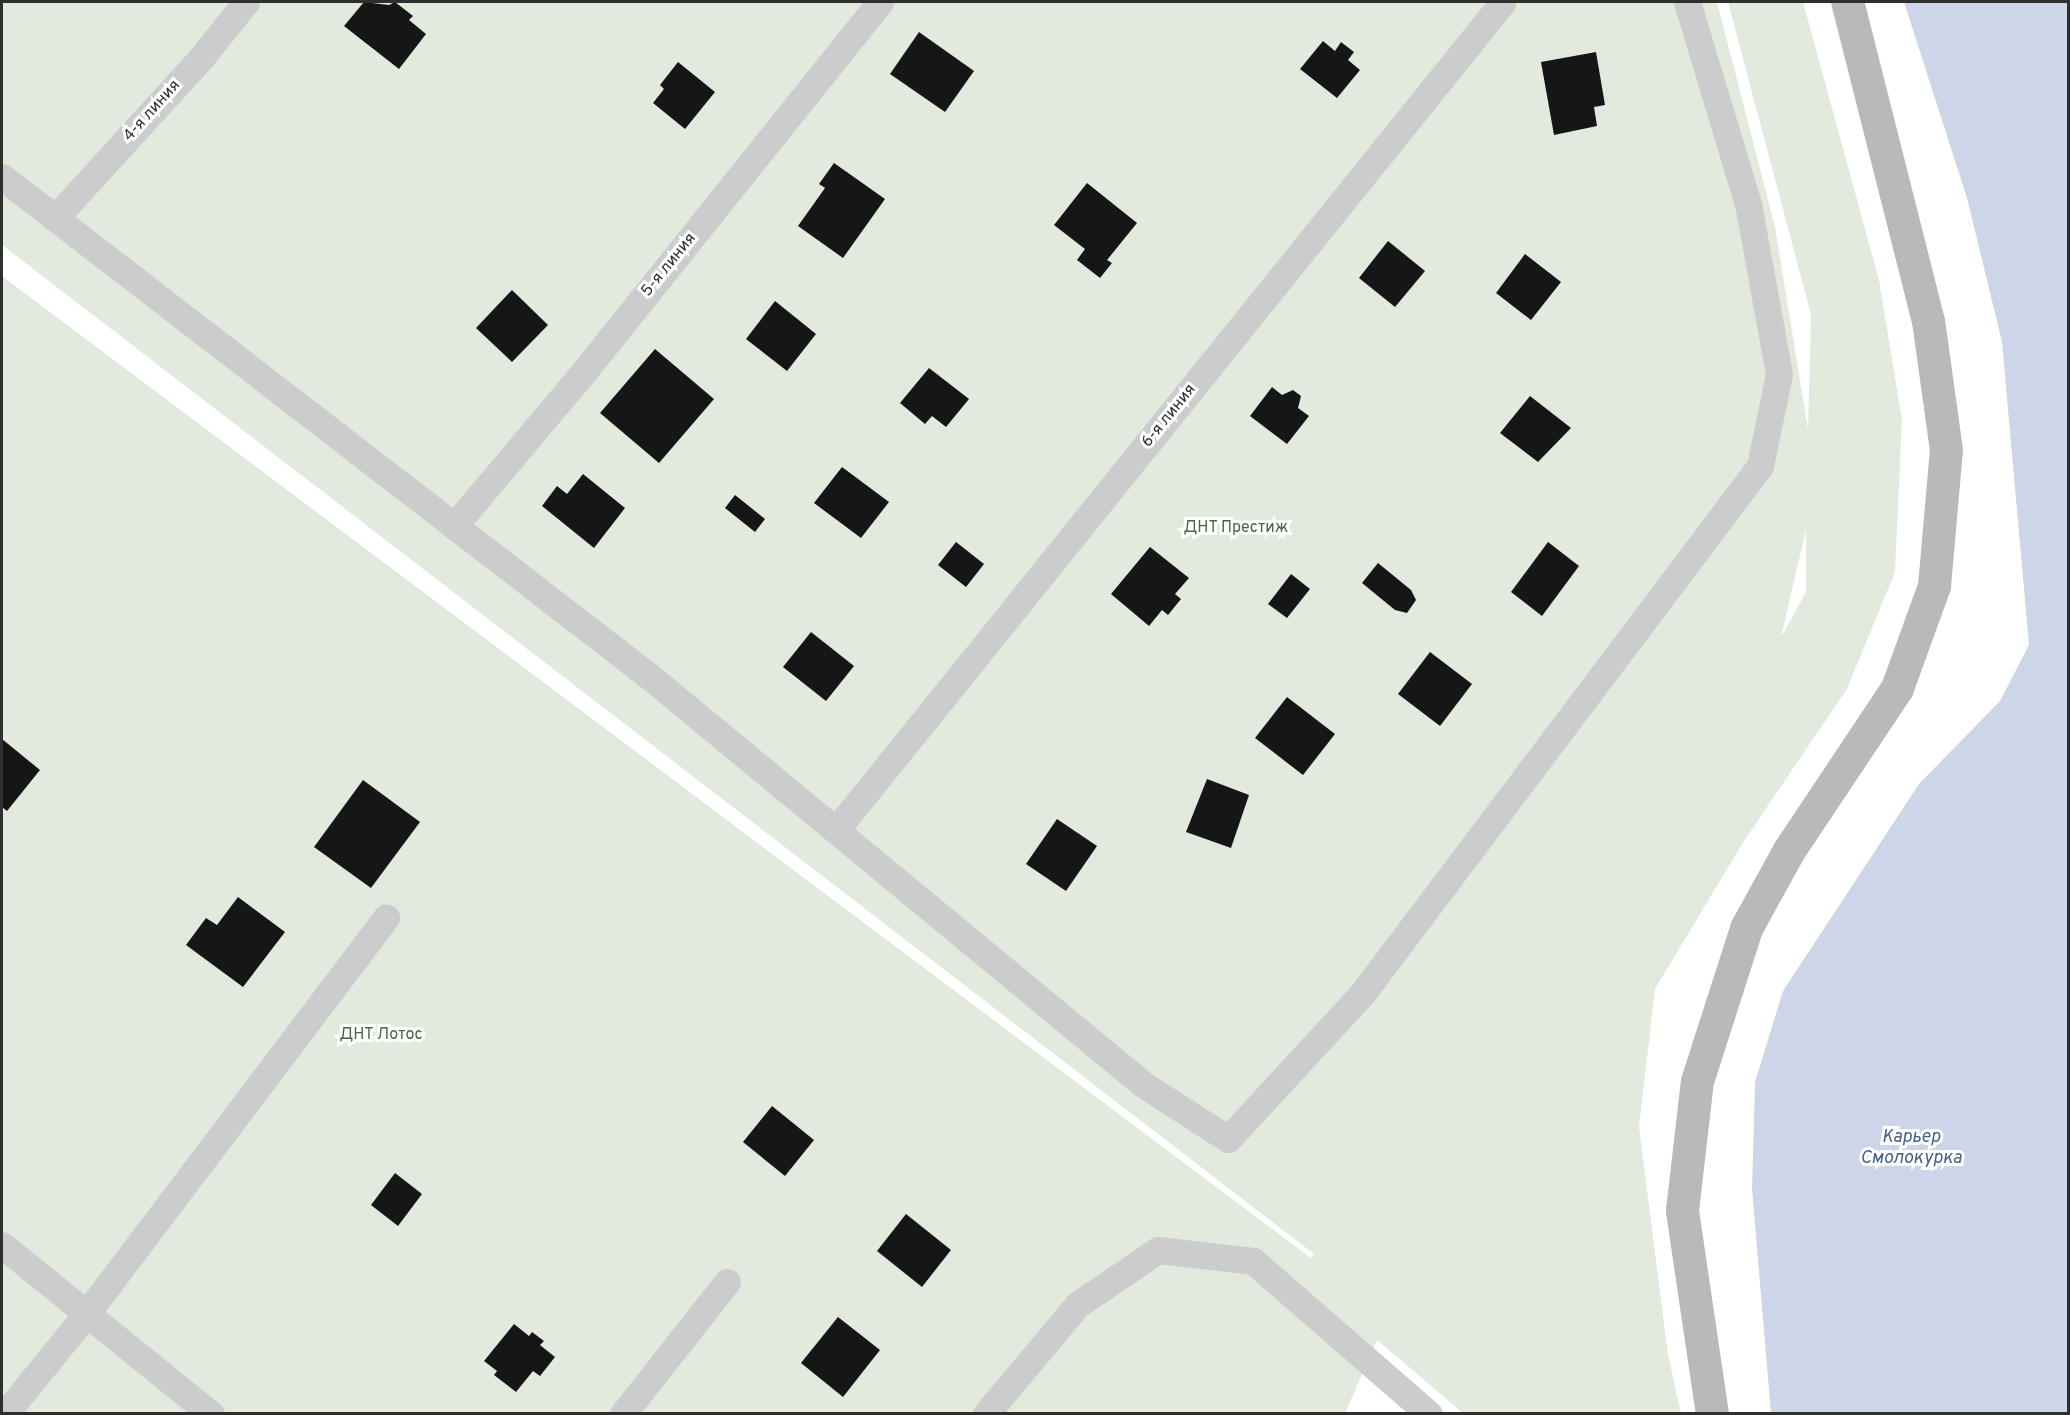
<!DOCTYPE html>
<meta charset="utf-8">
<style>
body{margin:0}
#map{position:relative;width:2070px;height:1415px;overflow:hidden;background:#fff;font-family:Overpass,sans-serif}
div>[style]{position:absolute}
.green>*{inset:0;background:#e2eade}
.water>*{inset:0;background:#ccd6e8}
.building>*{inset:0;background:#161616}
.street>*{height:27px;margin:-13.5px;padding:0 13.5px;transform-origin:13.5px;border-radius:13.5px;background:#ccc}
.secondary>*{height:33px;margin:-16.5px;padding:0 16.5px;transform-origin:16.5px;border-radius:16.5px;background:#b9b9b9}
span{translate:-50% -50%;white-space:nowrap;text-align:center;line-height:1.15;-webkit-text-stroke:6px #fff;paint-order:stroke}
.street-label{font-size:16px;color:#2f2f2f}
.park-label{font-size:16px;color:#496640}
.water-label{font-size:18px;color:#455e89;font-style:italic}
.frame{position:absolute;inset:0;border:3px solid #2f2f2f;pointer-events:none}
</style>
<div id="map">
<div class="green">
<i style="clip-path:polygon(evenodd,2px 2px,1717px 2px,1775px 227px,1808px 429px,1811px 315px,1728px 2px,1803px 2px,1879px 280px,1902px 420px,1895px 572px,1847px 689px,1744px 841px,1655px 989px,1639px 1127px,1668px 1355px,1681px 1413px,1463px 1413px,1377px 1340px,1345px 1413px,2px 1413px,2px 276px,1311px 1258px,1314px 1254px,2px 245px,2px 2px,1806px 530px,1806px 592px,1783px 634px,1782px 633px,1806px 530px)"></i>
</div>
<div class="water">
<i style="clip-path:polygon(1904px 2px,2068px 2px,2068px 1413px,1771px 1413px,1752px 1189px,1755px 1082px,1783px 991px,1919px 784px,2000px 701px,2029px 645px,2002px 342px,1967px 198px)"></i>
</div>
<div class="building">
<i style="clip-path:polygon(364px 2px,389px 5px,395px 2px,413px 16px,409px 20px,426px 34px,399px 69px,344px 26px)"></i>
<i style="clip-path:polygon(919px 32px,974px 71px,945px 112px,890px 74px)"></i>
<i style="clip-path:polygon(1323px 41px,1335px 51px,1341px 42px,1354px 52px,1348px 60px,1360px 70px,1337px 98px,1300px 69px)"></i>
<i style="clip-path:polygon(1596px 52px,1605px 105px,1594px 107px,1597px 126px,1554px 135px,1541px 62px)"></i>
<i style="clip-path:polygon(678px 62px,715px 92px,685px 129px,653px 103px,664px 89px,660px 85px)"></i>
<i style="clip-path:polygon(834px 163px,885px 199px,843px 258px,798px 226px,825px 188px,819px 184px)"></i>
<i style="clip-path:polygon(1087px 183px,1137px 223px,1107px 260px,1112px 263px,1100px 278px,1077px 260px,1085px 249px,1054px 225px)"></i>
<i style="clip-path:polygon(1388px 241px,1425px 271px,1395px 307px,1359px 278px)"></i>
<i style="clip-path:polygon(1525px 254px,1561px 282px,1531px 320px,1496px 293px)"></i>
<i style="clip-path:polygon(512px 290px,548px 325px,512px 362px,476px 328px)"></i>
<i style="clip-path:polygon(775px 301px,816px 334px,787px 371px,746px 339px)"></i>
<i style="clip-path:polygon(655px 349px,714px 399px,659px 463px,600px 413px)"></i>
<i style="clip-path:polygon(929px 368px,969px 399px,946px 427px,932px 416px,925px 424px,900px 403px)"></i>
<i style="clip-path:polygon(1272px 387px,1282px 395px,1293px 390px,1301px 396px,1298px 408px,1309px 416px,1287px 444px,1250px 416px)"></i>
<i style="clip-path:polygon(1530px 396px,1571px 428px,1538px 462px,1500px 433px)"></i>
<i style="clip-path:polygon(842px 467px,889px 502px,861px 538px,814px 503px)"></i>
<i style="clip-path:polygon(583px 474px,625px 508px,594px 548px,542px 506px,557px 486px,567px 494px)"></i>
<i style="clip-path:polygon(735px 495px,765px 519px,755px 532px,725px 508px)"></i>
<i style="clip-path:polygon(956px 542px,984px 564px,966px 587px,938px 565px)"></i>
<i style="clip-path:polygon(1548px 542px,1579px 566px,1542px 616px,1511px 592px)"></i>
<i style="clip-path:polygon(1150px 547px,1189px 578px,1175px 594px,1181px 599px,1168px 615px,1162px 610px,1149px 626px,1111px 594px)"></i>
<i style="clip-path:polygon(1378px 563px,1411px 590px,1416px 600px,1407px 613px,1395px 610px,1362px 583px)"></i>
<i style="clip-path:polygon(1291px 574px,1310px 589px,1287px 618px,1268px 604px)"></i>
<i style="clip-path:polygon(811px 632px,854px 666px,826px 701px,783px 667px)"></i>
<i style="clip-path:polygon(1430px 652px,1472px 684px,1440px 726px,1398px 694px)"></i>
<i style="clip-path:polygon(1287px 697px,1335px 734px,1303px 775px,1255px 738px)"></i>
<i style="clip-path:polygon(2px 739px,40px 770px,7px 811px,2px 807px)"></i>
<i style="clip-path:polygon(1207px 779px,1249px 795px,1231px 848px,1186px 832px)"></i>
<i style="clip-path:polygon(363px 780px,420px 822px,371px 888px,314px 847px)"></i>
<i style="clip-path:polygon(1057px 819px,1097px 846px,1066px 891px,1026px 864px)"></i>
<i style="clip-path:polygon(238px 897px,285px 932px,243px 987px,186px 945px,206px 918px,217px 925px)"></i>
<i style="clip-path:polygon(772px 1106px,814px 1140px,785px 1176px,743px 1142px)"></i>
<i style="clip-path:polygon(395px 1173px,422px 1194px,398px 1226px,371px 1205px)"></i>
<i style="clip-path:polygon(906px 1214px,951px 1250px,922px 1287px,877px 1251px)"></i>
<i style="clip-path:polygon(838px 1317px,880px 1350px,843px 1397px,801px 1363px)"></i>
<i style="clip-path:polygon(514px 1324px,529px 1336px,532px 1332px,544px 1341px,540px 1345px,555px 1357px,540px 1376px,533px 1371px,516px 1392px,494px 1375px,497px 1371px,484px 1361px)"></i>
</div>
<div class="street">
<i style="left:2px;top:177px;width:817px;rotate:37.64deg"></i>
<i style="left:649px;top:676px;width:642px;rotate:39.57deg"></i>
<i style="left:1144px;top:1085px;width:100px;rotate:32.7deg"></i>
<i style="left:1228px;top:1139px;width:197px;rotate:-47.3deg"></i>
<i style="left:1362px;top:994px;width:661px;rotate:-52.99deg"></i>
<i style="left:1760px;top:466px;width:94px;rotate:-78.3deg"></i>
<i style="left:1779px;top:374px;width:173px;rotate:-100.3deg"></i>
<i style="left:1748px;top:204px;width:211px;rotate:-106.8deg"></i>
<i style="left:55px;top:218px;width:217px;rotate:-47.6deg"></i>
<i style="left:201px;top:58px;width:72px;rotate:-51.2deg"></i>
<i style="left:454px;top:526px;width:192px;rotate:-49.9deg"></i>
<i style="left:578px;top:379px;width:483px;rotate:-51.3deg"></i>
<i style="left:836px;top:830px;width:1063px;rotate:-51.15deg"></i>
<i style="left:2px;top:1245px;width:269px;rotate:39deg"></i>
<i style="left:5px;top:1414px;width:130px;rotate:-50.9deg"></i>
<i style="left:87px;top:1313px;width:496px;rotate:-52.9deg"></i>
<i style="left:623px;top:1414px;width:168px;rotate:-51.8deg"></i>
<i style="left:986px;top:1414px;width:142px;rotate:-50.1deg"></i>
<i style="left:1077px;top:1305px;width:98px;rotate:-34.2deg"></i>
<i style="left:1158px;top:1250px;width:96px;rotate:6.6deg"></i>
<i style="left:1253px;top:1261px;width:233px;rotate:41deg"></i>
</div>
<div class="secondary">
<i style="left:1712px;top:1414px;width:206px;rotate:-98.4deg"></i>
<i style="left:1682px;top:1210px;width:130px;rotate:-83.4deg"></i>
<i style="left:1697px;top:1081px;width:161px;rotate:-72.2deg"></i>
<i style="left:1746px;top:928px;width:89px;rotate:-61.1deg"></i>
<i style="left:1789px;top:850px;width:195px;rotate:-56.3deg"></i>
<i style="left:1897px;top:688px;width:109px;rotate:-70.1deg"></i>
<i style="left:1934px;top:586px;width:137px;rotate:-85deg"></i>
<i style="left:1946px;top:450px;width:130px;rotate:-97.9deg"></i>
<i style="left:1928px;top:321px;width:329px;rotate:-104.2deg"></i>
</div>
<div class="street-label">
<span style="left:152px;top:111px;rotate:-48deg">4-я линия</span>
<span style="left:669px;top:265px;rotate:-51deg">5-я линия</span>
<span style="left:1169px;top:416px;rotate:-51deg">6-я линия</span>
</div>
<div class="park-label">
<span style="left:1236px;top:528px">ДНТ Престиж</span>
<span style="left:381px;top:1035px">ДНТ Лотос</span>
</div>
<div class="water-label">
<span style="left:1911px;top:1149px">Карьер<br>Смолокурка</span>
</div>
<div class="frame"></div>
</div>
